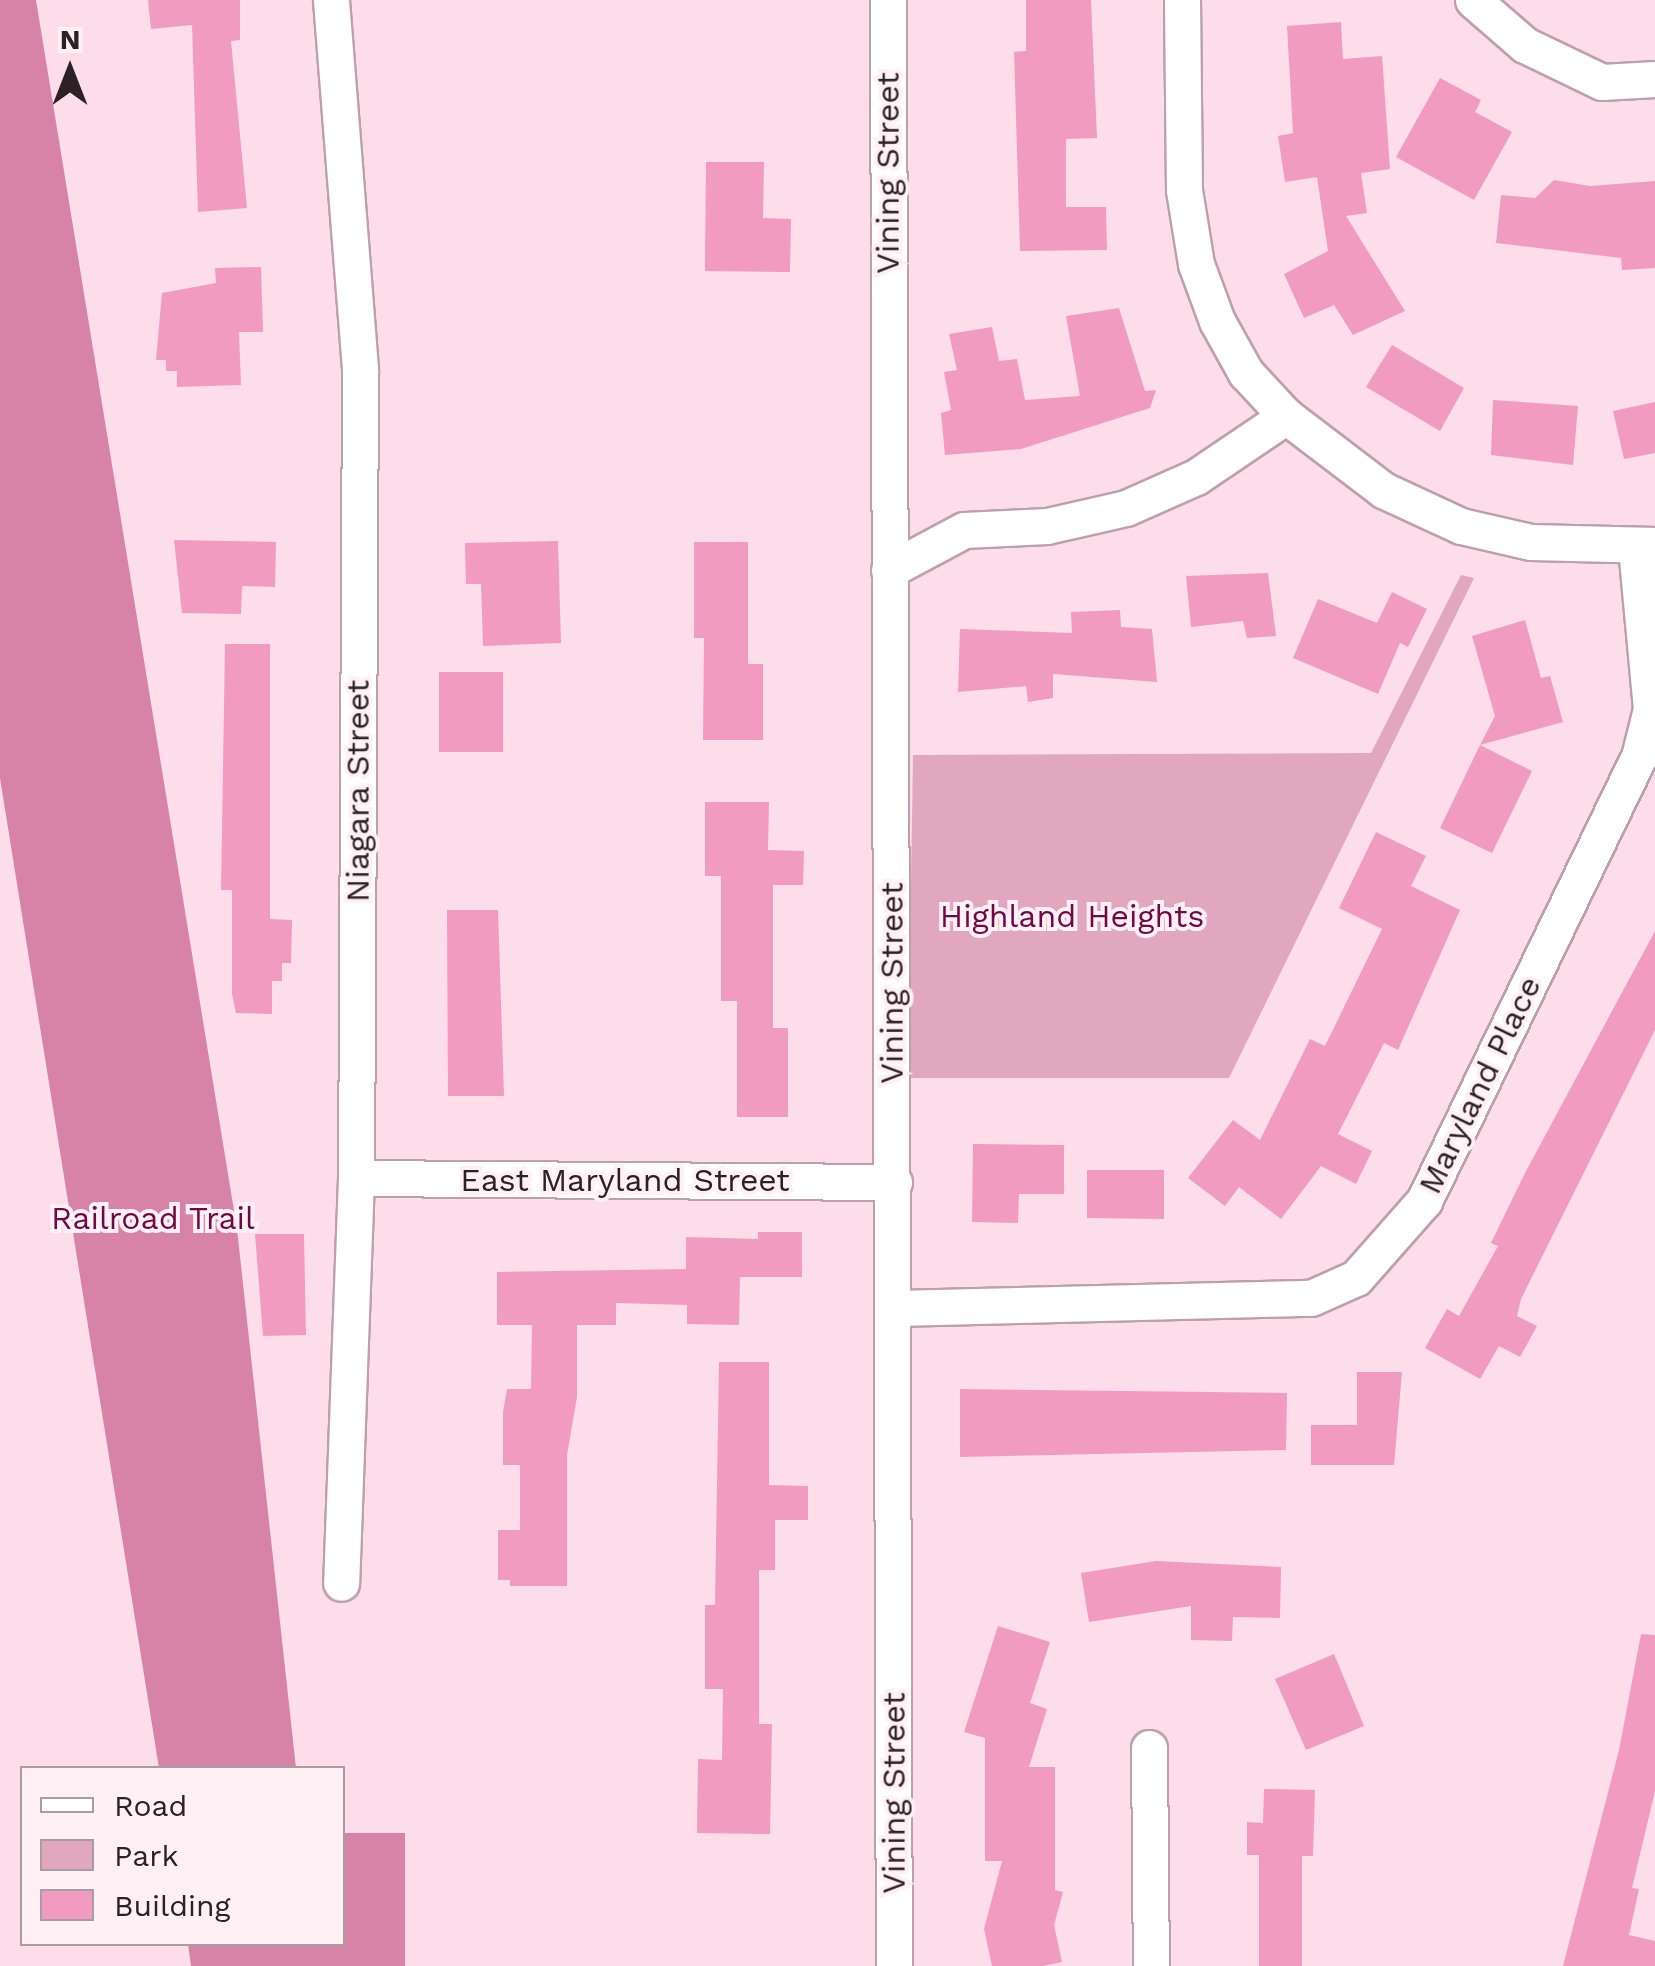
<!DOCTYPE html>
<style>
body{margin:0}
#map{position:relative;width:1655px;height:1966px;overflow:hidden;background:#fdddea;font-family:"Work Sans",sans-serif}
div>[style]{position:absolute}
.green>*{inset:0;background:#e0a7bf}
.forest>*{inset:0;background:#d783a8}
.building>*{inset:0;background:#f19bc1}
.roads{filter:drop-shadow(2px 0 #bea0ac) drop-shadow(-2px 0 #bea0ac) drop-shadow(0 2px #bea0ac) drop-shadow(0 -2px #bea0ac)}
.street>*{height:35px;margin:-17.5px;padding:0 17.5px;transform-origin:17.5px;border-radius:17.5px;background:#fff}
span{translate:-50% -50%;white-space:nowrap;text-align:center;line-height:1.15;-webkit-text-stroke:8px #fef0f5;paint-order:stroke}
.street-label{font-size:32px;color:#2c2125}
.park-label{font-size:32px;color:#700845}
.legend{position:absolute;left:20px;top:1766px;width:325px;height:180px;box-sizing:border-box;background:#fef0f5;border:2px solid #aa9da2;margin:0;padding:12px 18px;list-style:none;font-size:30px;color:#2c2125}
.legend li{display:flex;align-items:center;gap:20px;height:50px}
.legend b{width:50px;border:2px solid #aa9da2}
.north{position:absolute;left:20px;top:20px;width:100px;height:100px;-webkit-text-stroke:8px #fef0f5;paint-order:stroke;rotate:0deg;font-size:28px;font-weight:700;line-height:40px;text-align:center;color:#2c2125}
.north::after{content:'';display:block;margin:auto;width:35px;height:45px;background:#2c2125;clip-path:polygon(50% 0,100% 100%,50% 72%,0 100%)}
</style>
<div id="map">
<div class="green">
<i style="clip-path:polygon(1461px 575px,1474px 578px,1229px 1078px,908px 1078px,913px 755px,1371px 753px)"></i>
</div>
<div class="forest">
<i style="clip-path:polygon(0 0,36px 0,237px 1229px,296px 1768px,159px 1768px,0 778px)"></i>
<i style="clip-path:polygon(343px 1833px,405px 1833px,405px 1966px,191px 1966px,188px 1944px,342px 1944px)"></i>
</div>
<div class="building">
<i style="clip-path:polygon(148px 0,240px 0,240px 40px,231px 41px,247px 208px,198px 212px,192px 25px,151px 29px)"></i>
<i style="clip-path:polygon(1026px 0,1091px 0,1097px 138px,1066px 139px,1066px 207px,1106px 207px,1107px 250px,1020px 251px,1014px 52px,1026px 51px)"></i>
<i style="clip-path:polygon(1341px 22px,1343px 59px,1382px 56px,1390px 169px,1361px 173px,1367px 213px,1346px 216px,1405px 311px,1353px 335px,1334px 305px,1304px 318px,1284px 274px,1328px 251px,1317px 177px,1285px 182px,1278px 136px,1293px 133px,1287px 26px)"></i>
<i style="clip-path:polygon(1440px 78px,1481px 100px,1475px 112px,1512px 132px,1474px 200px,1396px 157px)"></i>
<i style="clip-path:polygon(706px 162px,764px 162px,763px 218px,791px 219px,790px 272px,705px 271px)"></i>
<i style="clip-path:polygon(1554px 180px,1590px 186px,1655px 181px,1655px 268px,1622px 270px,1621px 258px,1496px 243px,1501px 195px,1535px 198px)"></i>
<i style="clip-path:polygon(261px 267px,263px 332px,239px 332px,241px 385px,177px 387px,177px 371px,166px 371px,166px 360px,156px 360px,162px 293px,216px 283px,215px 268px)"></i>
<i style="clip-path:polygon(1119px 308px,1145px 391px,1156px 390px,1150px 408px,1021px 449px,945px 455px,941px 413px,951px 410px,944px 372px,957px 370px,949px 334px,992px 327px,999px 361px,1017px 359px,1025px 400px,1080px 396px,1066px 316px)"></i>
<i style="clip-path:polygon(1392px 345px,1464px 388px,1440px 431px,1366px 387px)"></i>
<i style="clip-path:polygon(1493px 400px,1578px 406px,1573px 465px,1491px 455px)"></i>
<i style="clip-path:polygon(1655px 402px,1655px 453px,1624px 459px,1613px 411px)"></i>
<i style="clip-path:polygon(174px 540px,276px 542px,275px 587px,242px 586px,241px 614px,182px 613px)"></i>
<i style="clip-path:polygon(558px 541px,561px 643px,483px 646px,481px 584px,466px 584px,465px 543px)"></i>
<i style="clip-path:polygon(694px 542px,748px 542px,748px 664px,763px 664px,763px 740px,703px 740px,704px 638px,694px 638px)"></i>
<i style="clip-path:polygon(1268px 573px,1276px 636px,1247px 638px,1243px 621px,1191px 627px,1186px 576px)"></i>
<i style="clip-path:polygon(1392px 592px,1427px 609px,1408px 647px,1400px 643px,1378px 694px,1293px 658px,1318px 599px,1377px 623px)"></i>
<i style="clip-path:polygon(1120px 610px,1121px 627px,1152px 629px,1157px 682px,1053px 674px,1053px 698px,1028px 702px,1026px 686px,958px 692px,960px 629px,1072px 633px,1071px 612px)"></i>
<i style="clip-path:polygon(1525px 620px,1541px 678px,1550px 676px,1563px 722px,1480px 745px,1495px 716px,1472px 636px)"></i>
<i style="clip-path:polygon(225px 644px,270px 644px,270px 919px,292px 920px,291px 963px,282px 963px,282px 981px,272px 981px,272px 1014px,236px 1013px,232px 994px,232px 890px,221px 890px)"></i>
<i style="clip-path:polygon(439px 672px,503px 672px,503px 752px,439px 752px)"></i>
<i style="clip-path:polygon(1480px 745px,1532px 771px,1492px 853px,1440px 828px)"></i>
<i style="clip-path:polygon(705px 802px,769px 802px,768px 850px,804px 851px,803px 885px,773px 885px,773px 1028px,788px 1028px,788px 1117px,737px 1117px,737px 1001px,721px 1001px,721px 876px,705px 876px)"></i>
<i style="clip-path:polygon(1376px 832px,1426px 856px,1411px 886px,1460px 910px,1398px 1050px,1384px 1043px,1338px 1134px,1372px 1151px,1356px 1184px,1321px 1166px,1281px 1219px,1239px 1187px,1225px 1206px,1188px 1178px,1233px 1120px,1260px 1140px,1310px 1039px,1325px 1046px,1382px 929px,1339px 908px)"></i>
<i style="clip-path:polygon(447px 910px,498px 910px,504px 1096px,448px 1096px)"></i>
<i style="clip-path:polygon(1655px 931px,1655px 1030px,1521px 1299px,1517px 1316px,1537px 1326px,1520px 1357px,1499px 1346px,1480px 1379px,1425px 1348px,1447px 1309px,1459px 1316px,1498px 1246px,1491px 1243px,1525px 1173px)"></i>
<i style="clip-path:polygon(973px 1144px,1064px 1145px,1064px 1194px,1019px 1194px,1018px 1223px,972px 1222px)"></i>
<i style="clip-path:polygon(1087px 1170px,1164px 1170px,1164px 1219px,1087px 1218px)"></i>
<i style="clip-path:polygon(758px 1232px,802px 1232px,802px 1277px,740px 1277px,739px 1325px,687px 1324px,687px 1305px,616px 1303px,616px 1325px,577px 1325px,577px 1397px,567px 1455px,567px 1586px,510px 1586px,510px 1580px,498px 1580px,498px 1530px,520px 1530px,520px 1465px,503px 1465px,503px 1412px,507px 1389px,531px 1389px,532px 1325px,497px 1325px,497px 1272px,686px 1269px,686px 1237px,758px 1239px)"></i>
<i style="clip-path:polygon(255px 1234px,304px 1234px,306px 1335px,263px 1336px)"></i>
<i style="clip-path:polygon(719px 1362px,769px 1362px,769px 1485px,808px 1486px,808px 1520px,775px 1520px,775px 1570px,759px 1570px,759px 1724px,772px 1724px,770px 1834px,697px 1833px,698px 1759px,722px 1760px,723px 1689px,705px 1689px,705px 1605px,715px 1605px)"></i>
<i style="clip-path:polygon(1357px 1372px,1402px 1372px,1394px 1465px,1311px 1465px,1311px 1425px,1357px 1425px)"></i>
<i style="clip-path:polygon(960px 1389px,1287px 1393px,1286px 1450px,960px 1457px)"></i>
<i style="clip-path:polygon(1156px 1561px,1281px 1567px,1280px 1618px,1233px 1617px,1232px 1641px,1191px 1640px,1191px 1606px,1089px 1622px,1081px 1573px)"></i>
<i style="clip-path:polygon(998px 1626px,1050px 1642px,1030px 1703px,1047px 1709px,1029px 1767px,1055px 1767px,1055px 1890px,1063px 1892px,1054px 1925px,1062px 1962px,1043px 1966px,992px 1966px,984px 1929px,1002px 1861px,985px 1861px,985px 1738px,964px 1732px)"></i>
<i style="clip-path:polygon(1641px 1634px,1655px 1635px,1655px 1791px,1632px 1888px,1639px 1889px,1629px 1935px,1655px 1941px,1655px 1966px,1563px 1966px,1619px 1750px)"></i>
<i style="clip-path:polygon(1334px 1654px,1364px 1726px,1306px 1750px,1275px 1679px)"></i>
<i style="clip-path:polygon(1264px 1789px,1315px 1790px,1313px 1856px,1302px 1856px,1302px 1966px,1259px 1966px,1259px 1855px,1247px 1855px,1247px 1822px,1263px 1823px)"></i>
</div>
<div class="roads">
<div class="street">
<i style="left:331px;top:0;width:371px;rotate:85.5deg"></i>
<i style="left:360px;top:370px;width:808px;rotate:90.28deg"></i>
<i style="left:356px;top:1178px;width:405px;rotate:92.1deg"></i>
<i style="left:888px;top:0;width:1966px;rotate:89.83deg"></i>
<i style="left:1182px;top:0;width:190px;rotate:89.4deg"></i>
<i style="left:1184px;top:190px;width:75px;rotate:80.8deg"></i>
<i style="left:1196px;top:264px;width:61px;rotate:69.8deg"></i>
<i style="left:1217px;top:321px;width:60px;rotate:60.9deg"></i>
<i style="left:1246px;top:373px;width:59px;rotate:47.1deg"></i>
<i style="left:1473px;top:0;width:69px;rotate:40.9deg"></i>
<i style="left:1525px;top:45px;width:85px;rotate:25.7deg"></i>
<i style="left:1602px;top:82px;width:53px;rotate:-3.2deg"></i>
<i style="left:889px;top:570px;width:85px;rotate:-28.1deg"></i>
<i style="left:964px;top:530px;width:83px;rotate:-2.8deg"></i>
<i style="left:1047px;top:526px;width:81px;rotate:-12.8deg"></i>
<i style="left:1126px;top:508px;width:77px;rotate:-23.9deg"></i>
<i style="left:1196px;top:477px;width:109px;rotate:-34.1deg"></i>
<i style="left:1286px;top:416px;width:122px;rotate:37.3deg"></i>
<i style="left:1383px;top:490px;width:86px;rotate:24.8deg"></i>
<i style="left:1461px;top:526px;width:72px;rotate:12.9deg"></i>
<i style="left:1531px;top:542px;width:124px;rotate:1.4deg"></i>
<i style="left:356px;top:1178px;width:538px;rotate:0.43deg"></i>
<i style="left:896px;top:1308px;width:415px;rotate:-1.4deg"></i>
<i style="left:1311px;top:1298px;width:49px;rotate:-24deg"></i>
<i style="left:1356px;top:1278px;width:103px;rotate:-48.6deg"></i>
<i style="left:1424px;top:1201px;width:493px;rotate:-64.2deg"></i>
<i style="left:1639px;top:757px;width:49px;rotate:-76deg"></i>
<i style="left:1651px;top:709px;width:163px;rotate:-95.3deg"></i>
<i style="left:1149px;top:1748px;width:218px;rotate:89.5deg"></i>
</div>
</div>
<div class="street-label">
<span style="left:888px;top:173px;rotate:-90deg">Vining Street</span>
<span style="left:358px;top:791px;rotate:-90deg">Niagara Street</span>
<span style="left:892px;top:983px;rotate:-90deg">Vining Street</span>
<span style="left:1480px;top:1085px;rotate:-64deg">Maryland Place</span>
<span style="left:625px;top:1180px">East Maryland Street</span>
<span style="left:894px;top:1793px;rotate:-90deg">Vining Street</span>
</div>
<div class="park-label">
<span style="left:1072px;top:916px">Highland Heights</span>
<span style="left:153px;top:1218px">Railroad Trail</span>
</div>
<ul class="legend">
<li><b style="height:12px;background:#fff"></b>Road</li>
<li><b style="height:28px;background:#e0a7bf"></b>Park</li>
<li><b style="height:28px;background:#f19bc1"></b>Building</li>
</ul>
<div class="north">N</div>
</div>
